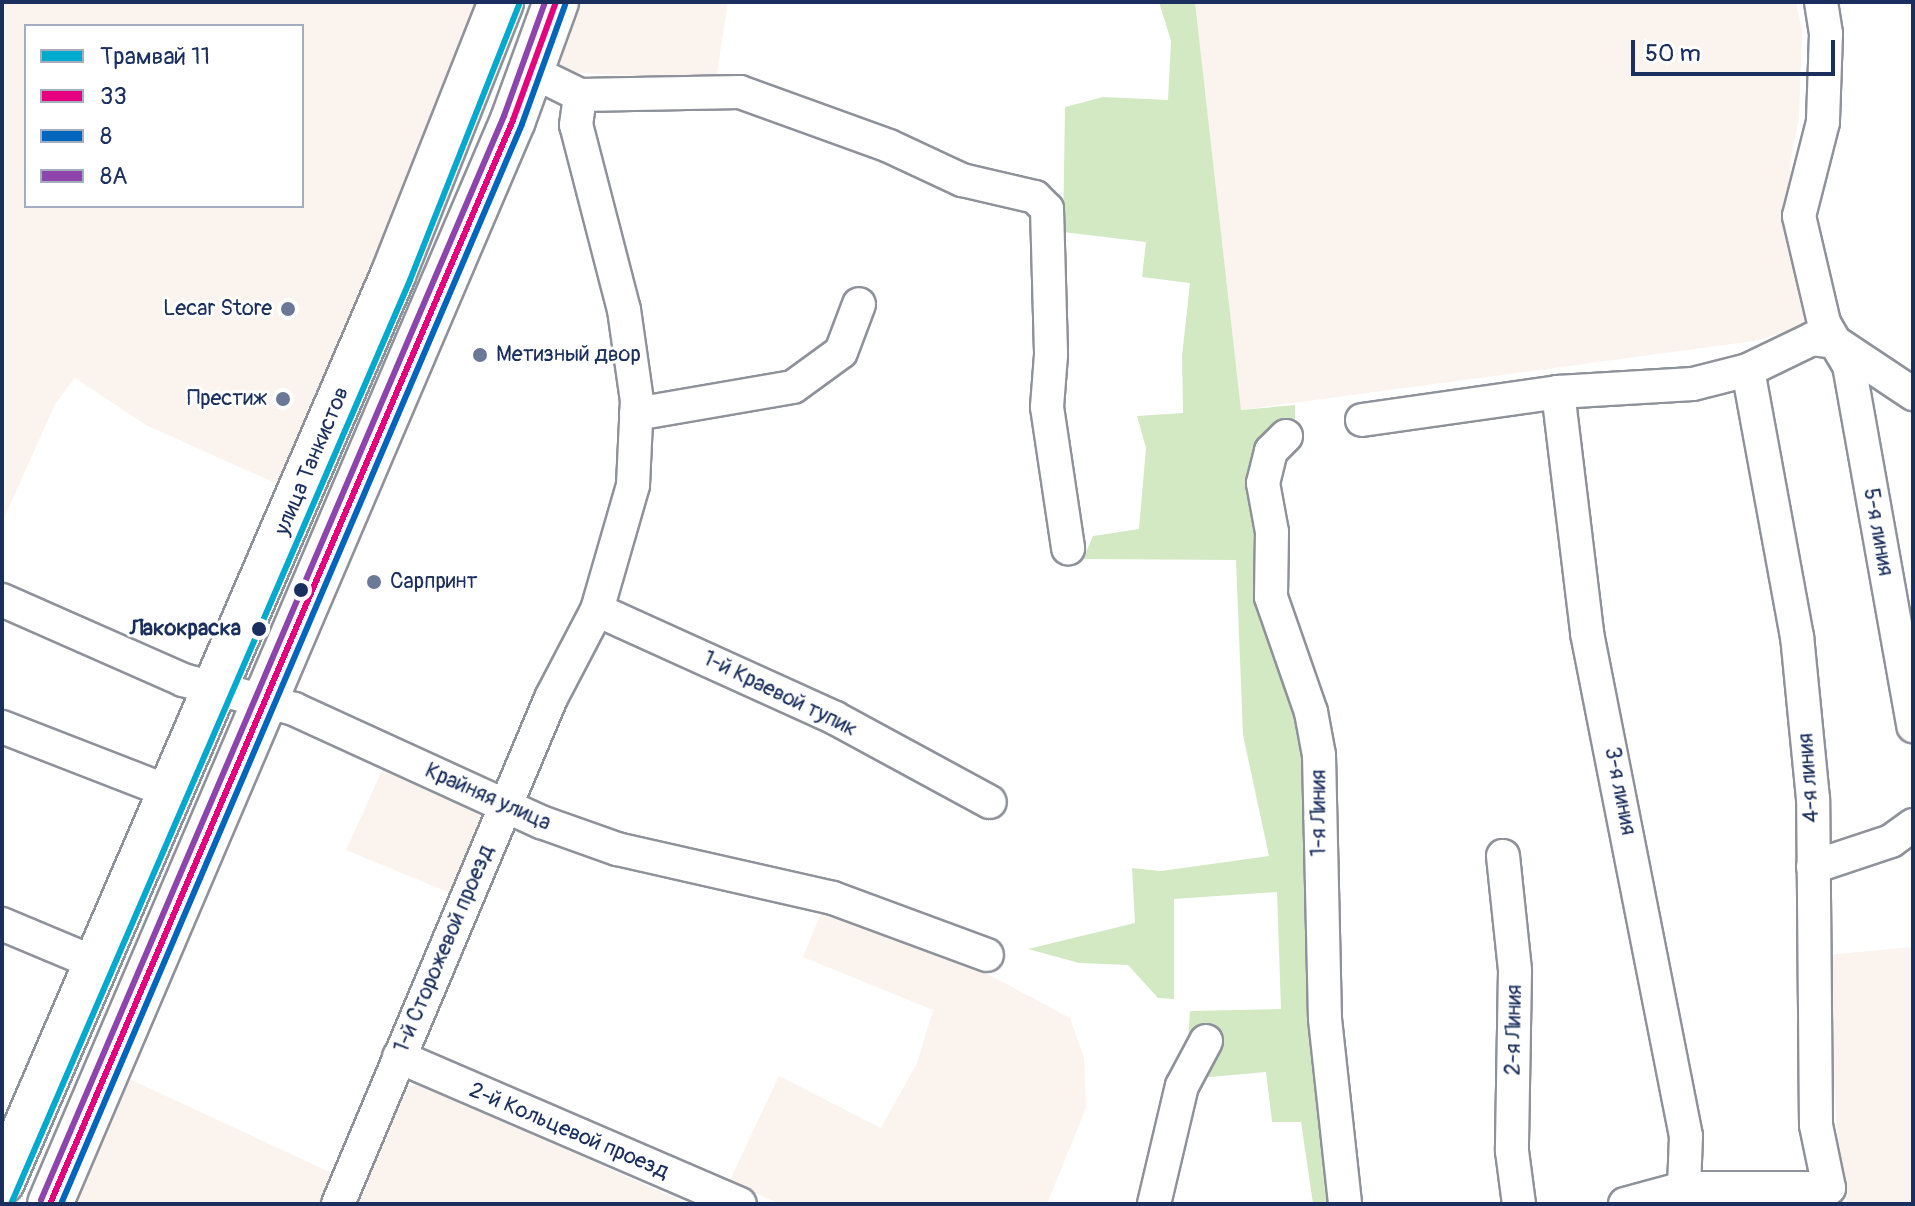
<!DOCTYPE html>
<meta charset="utf-8">
<style>
body{margin:0}
#map{position:relative;width:1915px;height:1206px;overflow:hidden;background:#fff;font-family:Pangolin,sans-serif}
div>[style]{position:absolute}
.built>*{inset:0;background:#fbf3ee}
.green>*{inset:0;background:#d3e9c4}
.roads{filter:drop-shadow(2px 0 #8e929a) drop-shadow(-2px 0 #8e929a) drop-shadow(0 2px #8e929a) drop-shadow(0 -2px #8e929a)}
.minor>*{height:32px;margin:-16px;padding:0 16px;transform-origin:16px;border-radius:16px;background:#fff}
.secondary>*{height:44px;margin:-22px;padding:0 22px;transform-origin:22px;border-radius:22px;background:#fff}
.bus-1>*{height:6px;margin:-3px;padding:0 3px;transform-origin:3px;border-radius:3px;background:#e5007d}
.bus-2>*{height:6px;margin:-3px;padding:0 3px;transform-origin:3px;border-radius:3px;background:#0065bd}
.bus-3>*{height:6px;margin:-3px;padding:0 3px;transform-origin:3px;border-radius:3px;background:#8e44ad}
.tram-1>*{height:6px;margin:-3px;padding:0 3px;transform-origin:3px;border-radius:3px;background:#00a9ce}
.dots>*{width:22px;height:22px;translate:-50% -50%;box-sizing:border-box;border:4px solid #fff;border-radius:50%}
span{translate:-50% -50%;white-space:nowrap;text-align:center;line-height:1.15;-webkit-text-stroke:6px #fff;paint-order:stroke}
.poi-label{font-size:22px;color:#1b2f5e}
.right{translate:-100% -50%;text-align:right}
.left{translate:0 -50%;text-align:left}
.street-label{font-size:22px;color:#1b2f5e}
.stop-label{font-size:22px;color:#1b2f5e;font-weight:700}
.frame{position:absolute;inset:0;border:4px solid #1b2f5e;pointer-events:none}
.legend{position:absolute;left:24px;top:24px;width:280px;height:184px;box-sizing:border-box;background:#fff;border:2px solid #a4acbf;margin:0;padding:10px 14px;list-style:none;font-size:24px;color:#1b2f5e}
.legend li{display:flex;align-items:center;gap:16px;height:40px}
.legend b{width:40px;border:2px solid #a4acbf}
.scale{position:absolute;left:1631px;top:40px;width:204px;height:36px;box-sizing:border-box;border:4px solid #1b2f5e;border-top:0;padding-left:10px;font-size:24px;line-height:28px;white-space:nowrap;color:#1b2f5e;-webkit-text-stroke:6px #fff;paint-order:stroke}
</style>
<div id="map">
<div class="built">
<i style="clip-path:polygon(evenodd,2px 2px,482px 2px,284px 487px,146px 425px,75px 378px,55px 404px,2px 523px,2px 2px,26px 26px,302px 26px,302px 206px,26px 206px,26px 26px)"></i>
<i style="clip-path:polygon(576px 2px,728px 2px,716px 80px,565px 72px,558px 60px)"></i>
<i style="clip-path:polygon(1195px 2px,1796px 2px,1802px 30px,1799px 118px,1790px 162px,1791px 217px,1811px 325px,1754px 341px,1241px 410px)"></i>
<i style="clip-path:polygon(384px 766px,468px 805px,482px 818px,479px 839px,455px 895px,346px 850px)"></i>
<i style="clip-path:polygon(824px 906px,946px 952px,1070px 1018px,1084px 1058px,1086px 1108px,1047px 1204px,780px 1204px,729px 1182px,779px 1076px,881px 1128px,917px 1063px,933px 1010px,803px 957px)"></i>
<i style="clip-path:polygon(1913px 947px,1913px 1204px,1847px 1204px,1839px 1169px,1827px 955px)"></i>
<i style="clip-path:polygon(123px 1076px,338px 1176px,326px 1204px,66px 1204px)"></i>
<i style="clip-path:polygon(410px 1086px,424px 1086px,688px 1204px,351px 1204px,396px 1090px)"></i>
</div>
<div class="green">
<i style="clip-path:polygon(1159px 2px,1195px 2px,1241px 410px,1295px 405px,1295px 424px,1262px 446px,1303px 720px,1338px 1204px,1313px 1204px,1301px 1122px,1272px 1122px,1266px 1072px,1199px 1078px,1186px 1070px,1190px 1011px,1281px 1009px,1277px 892px,1174px 899px,1174px 999px,1158px 998px,1128px 965px,1079px 963px,1028px 949px,1135px 923px,1132px 868px,1161px 871px,1269px 856px,1243px 735px,1236px 560px,1083px 559px,1093px 536px,1139px 529px,1146px 448px,1137px 416px,1183px 413px,1182px 356px,1190px 283px,1142px 277px,1146px 242px,1063px 232px,1065px 107px,1103px 97px,1168px 100px,1171px 41px)"></i>
</div>
<div class="roads">
<div class="minor">
<i style="left:1821px;top:2px;width:32px;rotate:81deg"></i>
<i style="left:1826px;top:34px;width:88px;rotate:92deg"></i>
<i style="left:1823px;top:122px;width:97px;rotate:104.3deg"></i>
<i style="left:1799px;top:216px;width:110px;rotate:76.8deg"></i>
<i style="left:1824px;top:323px;width:22px;rotate:60deg"></i>
<i style="left:1835px;top:342px;width:94px;rotate:33.7deg"></i>
<i style="left:533px;top:72px;width:52px;rotate:26.1deg"></i>
<i style="left:580px;top:95px;width:160px;rotate:-1.1deg"></i>
<i style="left:740px;top:92px;width:158px;rotate:19.9deg"></i>
<i style="left:889px;top:146px;width:81px;rotate:25deg"></i>
<i style="left:962px;top:180px;width:75px;rotate:13.1deg"></i>
<i style="left:1035px;top:197px;width:17px;rotate:45deg"></i>
<i style="left:1047px;top:209px;width:146px;rotate:88.4deg"></i>
<i style="left:1051px;top:355px;width:52px;rotate:94.4deg"></i>
<i style="left:1047px;top:407px;width:143px;rotate:81.5deg"></i>
<i style="left:1558px;top:392px;width:243px;rotate:83.1deg"></i>
<i style="left:1587px;top:633px;width:513px;rotate:78.87deg"></i>
<i style="left:1686px;top:1136px;width:52px;rotate:92.2deg"></i>
<i style="left:636px;top:414px;width:159px;rotate:-9.8deg"></i>
<i style="left:793px;top:387px;width:59px;rotate:-36.1deg"></i>
<i style="left:841px;top:352px;width:51px;rotate:-69.4deg"></i>
<i style="left:1362px;top:420px;width:198px;rotate:-8.1deg"></i>
<i style="left:1558px;top:392px;width:135px;rotate:-3.4deg"></i>
<i style="left:1693px;top:384px;width:57px;rotate:-14.3deg"></i>
<i style="left:1748px;top:370px;width:71px;rotate:-25.8deg"></i>
<i style="left:1812px;top:339px;width:23px;rotate:7deg"></i>
<i style="left:1835px;top:342px;width:27px;rotate:59deg"></i>
<i style="left:1849px;top:365px;width:367px;rotate:79.9deg"></i>
<i style="left:1286px;top:436px;width:21px;rotate:135deg"></i>
<i style="left:1271px;top:451px;width:33px;rotate:104deg"></i>
<i style="left:1263px;top:483px;width:50px;rotate:79.6deg"></i>
<i style="left:1272px;top:532px;width:65px;rotate:90.9deg"></i>
<i style="left:1271px;top:597px;width:122px;rotate:70.8deg"></i>
<i style="left:1311px;top:712px;width:44px;rotate:79.5deg"></i>
<i style="left:1319px;top:755px;width:264px;rotate:88.7deg"></i>
<i style="left:1325px;top:1019px;width:186px;rotate:83.8deg"></i>
<i style="left:2px;top:600px;width:198px;rotate:23.8deg"></i>
<i style="left:183px;top:680px;width:115px;rotate:14.6deg"></i>
<i style="left:294px;top:709px;width:272px;rotate:24.6deg"></i>
<i style="left:541px;top:822px;width:81px;rotate:19.6deg"></i>
<i style="left:617px;top:849px;width:221px;rotate:12.8deg"></i>
<i style="left:833px;top:898px;width:164px;rotate:20.3deg"></i>
<i style="left:597px;top:610px;width:261px;rotate:24.4deg"></i>
<i style="left:835px;top:718px;width:176px;rotate:28.5deg"></i>
<i style="left:2px;top:727px;width:182px;rotate:21.2deg"></i>
<i style="left:1503px;top:856px;width:116px;rotate:84deg"></i>
<i style="left:1515px;top:971px;width:180px;rotate:91deg"></i>
<i style="left:1512px;top:1151px;width:53px;rotate:82.5deg"></i>
<i style="left:1813px;top:867px;width:82px;rotate:-18.4deg"></i>
<i style="left:1891px;top:841px;width:27px;rotate:-36deg"></i>
<i style="left:2px;top:924px;width:103px;rotate:22.8deg"></i>
<i style="left:399px;top:1057px;width:371px;rotate:23.3deg"></i>
<i style="left:338px;top:1204px;width:549px;rotate:-67.17deg"></i>
<i style="left:551px;top:698px;width:99px;rotate:-62.4deg"></i>
<i style="left:597px;top:610px;width:130px;rotate:-73.9deg"></i>
<i style="left:633px;top:485px;width:84px;rotate:-87.3deg"></i>
<i style="left:637px;top:401px;width:92px;rotate:-98.1deg"></i>
<i style="left:624px;top:310px;width:191px;rotate:-104.5deg"></i>
<i style="left:576px;top:125px;width:30px;rotate:-82deg"></i>
<i style="left:1154px;top:1204px;width:121px;rotate:-76.7deg"></i>
<i style="left:1182px;top:1086px;width:51px;rotate:-61.9deg"></i>
<i style="left:1625px;top:1204px;width:61px;rotate:-15.2deg"></i>
<i style="left:1684px;top:1188px;width:145px"></i>
<i style="left:1829px;top:1188px;width:64px;rotate:-101.7deg"></i>
<i style="left:1816px;top:1125px;width:326px;rotate:-90.5deg"></i>
<i style="left:1813px;top:799px;width:163px;rotate:-95.6deg"></i>
<i style="left:1797px;top:637px;width:271px;rotate:-100.4deg"></i>
</div>
<div class="secondary">
<i style="left:2px;top:1182px;width:988px;rotate:-66.68deg"></i>
<i style="left:393px;top:275px;width:294px;rotate:-68.4deg"></i>
<i style="left:50px;top:1204px;width:1179px;rotate:-66.87deg"></i>
<i style="left:513px;top:120px;width:126px;rotate:-70deg"></i>
</div>
</div>
<div class="bus-1">
<i style="left:50px;top:1204px;width:1179px;rotate:-66.87deg"></i>
<i style="left:513px;top:120px;width:126px;rotate:-70deg"></i>
</div>
<div class="bus-2">
<i style="left:61px;top:1204px;width:1174px;rotate:-66.88deg"></i>
<i style="left:522px;top:124px;width:127px;rotate:-70.1deg"></i>
</div>
<div class="bus-3">
<i style="left:41px;top:1200px;width:1179px;rotate:-66.87deg"></i>
<i style="left:504px;top:116px;width:121px;rotate:-70.2deg"></i>
</div>
<div class="tram-1">
<i style="left:11px;top:1204px;width:1006px;rotate:-66.64deg"></i>
<i style="left:410px;top:280px;width:299px;rotate:-68.4deg"></i>
</div>
<div class="dots">
<i style="left:288px;top:309px;background:#6b7896"></i>
<i style="left:480px;top:355px;background:#6b7896"></i>
<i style="left:283px;top:399px;background:#6b7896"></i>
<i style="left:374px;top:582px;background:#6b7896"></i>
<i style="left:301px;top:590px;background:#1b2f5e"></i>
<i style="left:259px;top:629px;background:#1b2f5e"></i>
</div>
<div class="poi-label">
<span class="right" style="left:272px;top:309px">Lecar Store</span>
<span class="left" style="left:496px;top:355px">Метизный двор</span>
<span class="right" style="left:267px;top:399px">Престиж</span>
<span class="left" style="left:390px;top:582px">Сарпринт</span>
</div>
<div class="street-label">
<span style="left:312px;top:461px;rotate:-67deg">улица Танкистов</span>
<span style="left:1878px;top:532px;rotate:80deg">5-я линия</span>
<span style="left:780px;top:694px;rotate:26deg">1-й Краевой тупик</span>
<span style="left:1809px;top:778px;rotate:-94deg">4-я линия</span>
<span style="left:1620px;top:791px;rotate:79deg">3-я линия</span>
<span style="left:488px;top:797px;rotate:24deg">Крайняя улица</span>
<span style="left:1319px;top:813px;rotate:-90deg">1-я Линия</span>
<span style="left:444px;top:949px;rotate:-67deg">1-й Сторожевой проезд</span>
<span style="left:1514px;top:1030px;rotate:-89deg">2-я Линия</span>
<span style="left:569px;top:1131px;rotate:23deg">2-й Кольцевой проезд</span>
</div>
<div class="stop-label">
<span class="right" style="left:241px;top:629px">Лакокраска</span>
</div>
<div class="frame"></div>
<ul class="legend">
<li><b style="height:10px;background:#00a9ce"></b>Трамвай 11</li>
<li><b style="height:10px;background:#e5007d"></b>33</li>
<li><b style="height:10px;background:#0065bd"></b>8</li>
<li><b style="height:10px;background:#8e44ad"></b>8А</li>
</ul>
<div class="scale">50 m</div>
</div>
